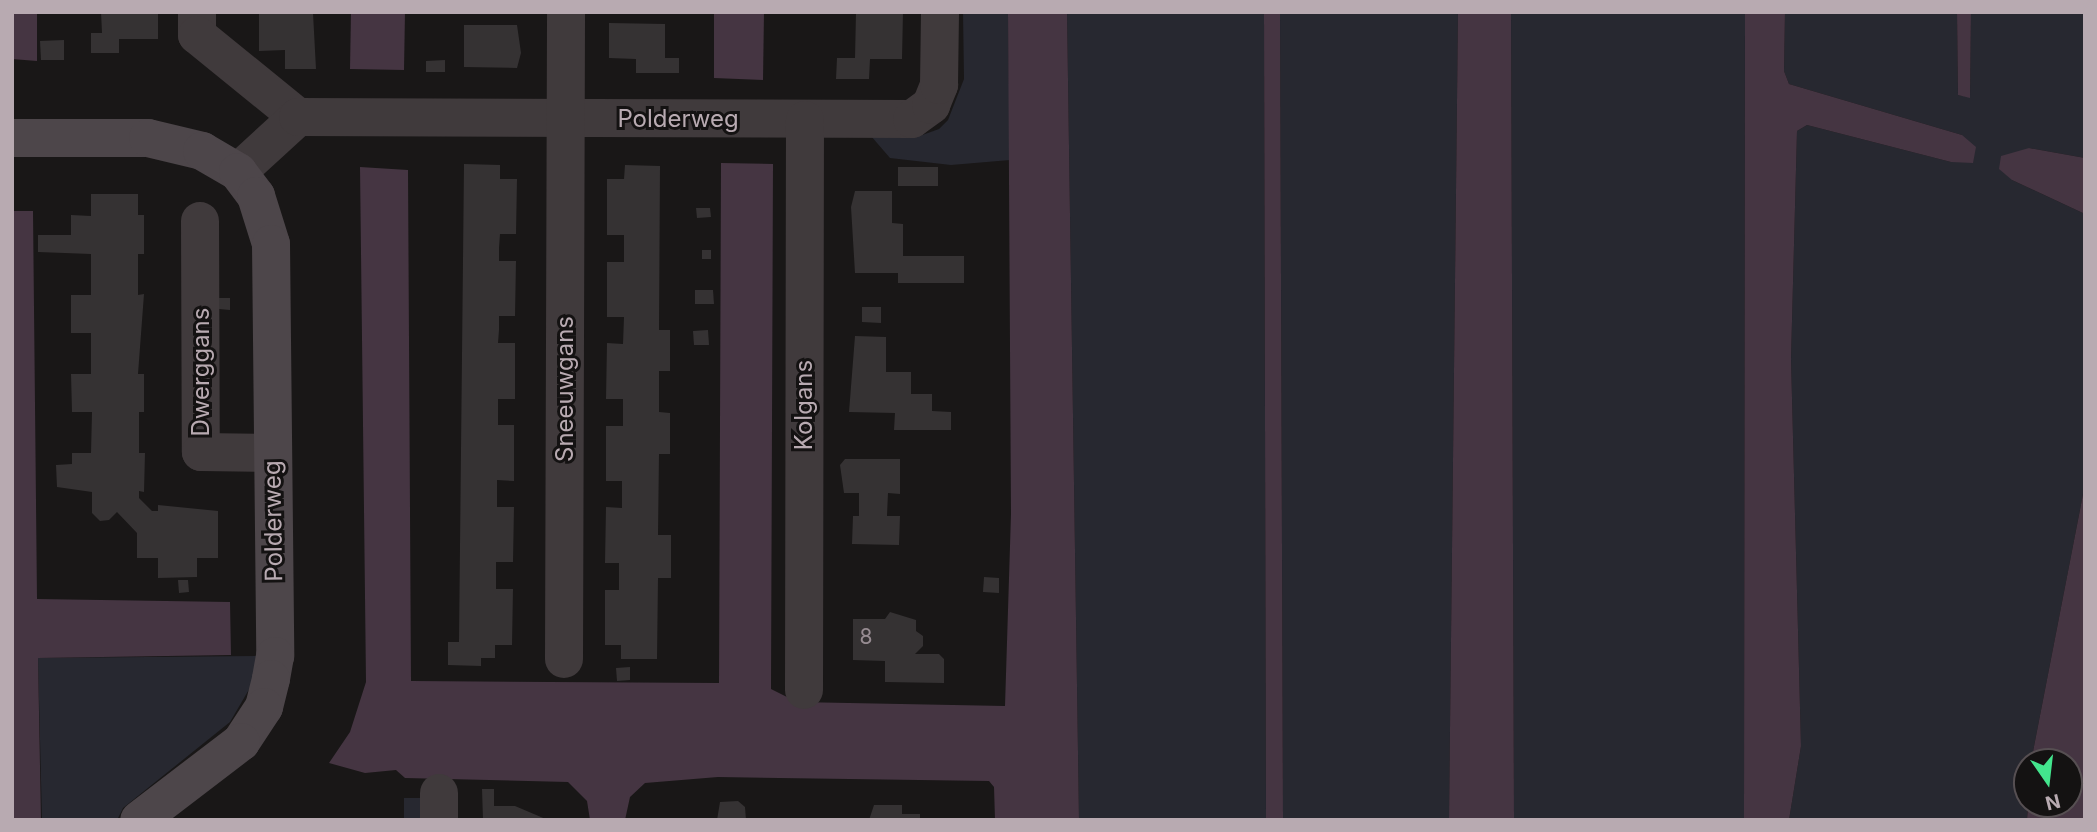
<!DOCTYPE html>
<style>
body{margin:0}
#map{position:relative;width:2097px;height:832px;overflow:hidden;background:#191717;font-family:Inter,sans-serif}
div>[style]{position:absolute}
.green>*{inset:0;background:#272830}
.water>*{inset:0;background:#453542}
.building>*{inset:0;background:#353233}
.street>*{height:38px;margin:-19px;padding:0 19px;transform-origin:19px;border-radius:19px;background:#403a3c}
.secondary>*{height:38px;margin:-19px;padding:0 19px;transform-origin:19px;border-radius:19px;background:#4d464a}
span{translate:-50% -50%;white-space:nowrap;text-align:center;line-height:1.15;-webkit-text-stroke:6px #141212;paint-order:stroke}
.number-label{font-size:21px;color:#978c92}
.number-label span{-webkit-text-stroke-width:0}
.street-label{font-size:24px;color:#b8aab1}
.frame{position:absolute;inset:0;border:14px solid #b8aab1;pointer-events:none}
.north{position:absolute;left:2013px;top:748px;width:70px;height:70px;box-sizing:border-box;background:#141212;border:2px solid #564f52;border-radius:50%;rotate:166deg;font-size:19px;font-weight:700;line-height:28px;text-align:center;color:#b8aab1}
.north::after{content:'';display:block;margin:auto;width:24px;height:32px;background:#43e58d;clip-path:polygon(50% 0,100% 100%,50% 72%,0 100%)}
</style>
<div id="map">
<div class="green">
<i style="clip-path:polygon(963px 12px,1008px 12px,1010px 160px,951px 165px,890px 158px,871px 136px,914px 138px,939px 129px,948px 120px,964px 79px)"></i>
<i style="clip-path:polygon(1067px 12px,1264px 12px,1266px 820px,1079px 820px)"></i>
<i style="clip-path:polygon(1280px 12px,1458px 12px,1449px 820px,1283px 820px)"></i>
<i style="clip-path:polygon(1511px 12px,1745px 12px,1744px 820px,1514px 820px)"></i>
<i style="clip-path:polygon(1785px 12px,1957px 12px,1958px 95px,1970px 97px,1971px 12px,2085px 12px,2085px 158px,2029px 148px,2012px 180px,2085px 214px,2085px 484px,2031px 762px,2027px 762px,2027px 820px,1789px 820px,1801px 746px,1791px 359px,1797px 131px,1807px 125px,1951px 162px,1962px 135px,1789px 84px,1784px 71px)"></i>
<i style="clip-path:polygon(257px 656px,251px 686px,230px 722px,123px 808px,117px 820px,42px 820px,38px 658px)"></i>
<i style="clip-path:polygon(404px 798px,428px 798px,428px 820px,404px 820px)"></i>
</div>
<div class="water">
<i style="clip-path:polygon(12px 12px,37px 12px,37px 61px,12px 59px)"></i>
<i style="clip-path:polygon(351px 12px,405px 12px,404px 70px,350px 69px)"></i>
<i style="clip-path:polygon(714px 12px,764px 12px,763px 80px,714px 78px)"></i>
<i style="clip-path:polygon(1008px 12px,1067px 12px,1079px 820px,995px 820px,994px 787px,989px 781px,718px 777px,645px 783px,630px 797px,625px 820px,590px 820px,587px 801px,568px 782px,405px 778px,396px 770px,365px 773px,329px 763px,350px 732px,366px 682px,360px 167px,408px 170px,411px 681px,719px 683px,721px 163px,773px 164px,771px 689px,797px 702px,1005px 706px,1011px 514px)"></i>
<i style="clip-path:polygon(1264px 12px,1280px 12px,1283px 820px,1266px 820px)"></i>
<i style="clip-path:polygon(1458px 12px,1511px 12px,1514px 820px,1449px 820px)"></i>
<i style="clip-path:polygon(1745px 12px,1785px 12px,1784px 71px,1789px 84px,1962px 135px,1976px 147px,1973px 163px,1951px 162px,1807px 125px,1797px 131px,1791px 359px,1801px 746px,1789px 820px,1744px 820px)"></i>
<i style="clip-path:polygon(1957px 12px,1971px 12px,1970px 98px,1958px 95px)"></i>
<i style="clip-path:polygon(2029px 148px,2085px 158px,2085px 214px,2012px 180px,1999px 169px,2001px 156px)"></i>
<i style="clip-path:polygon(12px 211px,33px 211px,37px 599px,230px 602px,231px 655px,38px 658px,41px 820px,12px 820px)"></i>
<i style="clip-path:polygon(2085px 484px,2085px 820px,2027px 820px,2028px 804px,2069px 804px,2069px 762px,2031px 762px)"></i>
</div>
<div class="building">
<i style="clip-path:polygon(101px 12px,158px 12px,158px 39px,119px 39px,119px 53px,91px 53px,91px 33px,102px 33px)"></i>
<i style="clip-path:polygon(856px 12px,903px 12px,902px 59px,870px 59px,869px 79px,836px 79px,837px 58px,855px 58px)"></i>
<i style="clip-path:polygon(259px 13px,313px 13px,316px 69px,285px 69px,285px 50px,259px 51px)"></i>
<i style="clip-path:polygon(609px 23px,665px 24px,665px 58px,679px 58px,679px 73px,636px 73px,636px 59px,609px 58px)"></i>
<i style="clip-path:polygon(464px 25px,517px 25px,521px 53px,517px 68px,464px 67px)"></i>
<i style="clip-path:polygon(64px 40px,64px 60px,41px 60px,40px 41px)"></i>
<i style="clip-path:polygon(445px 60px,445px 72px,426px 72px,426px 61px)"></i>
<i style="clip-path:polygon(464px 164px,500px 165px,500px 179px,517px 179px,516px 234px,500px 234px,499px 248px,499px 261px,516px 261px,515px 316px,499px 316px,499px 330px,498px 343px,515px 343px,515px 399px,498px 399px,498px 425px,514px 425px,514px 481px,497px 480px,497px 507px,514px 507px,513px 562px,496px 562px,496px 589px,513px 589px,512px 645px,495px 645px,495px 658px,481px 658px,481px 666px,448px 665px,448px 642px,459px 642px)"></i>
<i style="clip-path:polygon(625px 165px,660px 166px,659px 330px,670px 330px,670px 371px,659px 371px,659px 412px,670px 413px,670px 454px,659px 454px,658px 535px,671px 535px,671px 578px,658px 578px,657px 659px,621px 659px,621px 645px,605px 645px,605px 590px,619px 590px,619px 563px,605px 563px,606px 507px,622px 508px,622px 481px,606px 481px,606px 426px,623px 426px,623px 399px,606px 399px,607px 343px,623px 344px,624px 317px,607px 317px,607px 262px,624px 262px,624px 235px,607px 235px,607px 179px,624px 179px)"></i>
<i style="clip-path:polygon(898px 167px,938px 167px,938px 186px,898px 186px)"></i>
<i style="clip-path:polygon(855px 191px,892px 191px,892px 223px,903px 224px,903px 256px,964px 256px,964px 283px,898px 283px,898px 273px,855px 273px,851px 207px)"></i>
<i style="clip-path:polygon(91px 194px,138px 194px,138px 215px,144px 215px,144px 254px,138px 254px,138px 295px,144px 294px,138px 374px,144px 374px,144px 412px,139px 412px,139px 453px,145px 453px,144px 492px,139px 491px,139px 498px,152px 511px,158px 511px,158px 505px,218px 511px,218px 558px,197px 558px,197px 577px,158px 578px,158px 558px,137px 558px,137px 533px,117px 512px,109px 520px,100px 521px,92px 513px,92px 492px,57px 487px,56px 465px,72px 464px,72px 453px,91px 453px,92px 412px,72px 412px,71px 374px,91px 374px,91px 333px,71px 333px,71px 295px,91px 295px,91px 254px,38px 252px,38px 235px,71px 235px,71px 215px,91px 216px)"></i>
<i style="clip-path:polygon(696px 208px,710px 208px,711px 217px,697px 218px)"></i>
<i style="clip-path:polygon(702px 250px,711px 250px,711px 259px,702px 259px)"></i>
<i style="clip-path:polygon(695px 290px,713px 290px,714px 304px,695px 304px)"></i>
<i style="clip-path:polygon(219px 298px,230px 298px,230px 310px,219px 309px)"></i>
<i style="clip-path:polygon(862px 307px,881px 307px,881px 323px,862px 322px)"></i>
<i style="clip-path:polygon(708px 330px,709px 345px,694px 345px,693px 331px)"></i>
<i style="clip-path:polygon(855px 336px,886px 337px,886px 372px,911px 372px,911px 394px,932px 394px,932px 411px,951px 412px,951px 430px,894px 430px,895px 413px,849px 412px)"></i>
<i style="clip-path:polygon(845px 459px,900px 459px,900px 494px,888px 493px,887px 516px,900px 516px,899px 545px,852px 544px,853px 516px,859px 516px,859px 493px,844px 493px,840px 465px)"></i>
<i style="clip-path:polygon(984px 577px,999px 578px,999px 593px,983px 592px)"></i>
<i style="clip-path:polygon(178px 580px,188px 580px,189px 592px,179px 593px)"></i>
<i style="clip-path:polygon(890px 612px,916px 620px,916px 631px,923px 636px,923px 646px,915px 654px,939px 654px,944px 659px,944px 683px,885px 682px,885px 661px,853px 660px,853px 619px,885px 619px)"></i>
<i style="clip-path:polygon(630px 667px,630px 680px,617px 681px,616px 668px)"></i>
<i style="clip-path:polygon(482px 789px,494px 789px,494px 806px,515px 806px,548px 820px,483px 820px)"></i>
<i style="clip-path:polygon(738px 801px,745px 807px,746px 820px,717px 820px,720px 802px)"></i>
<i style="clip-path:polygon(874px 805px,902px 805px,902px 814px,920px 814px,920px 820px,869px 820px)"></i>
</div>
<div class="street">
<i style="left:197px;top:12px;width:23px;rotate:90deg"></i>
<i style="left:197px;top:35px;width:130px;rotate:39.1deg"></i>
<i style="left:238px;top:172px;width:81px;rotate:-42.5deg"></i>
<i style="left:298px;top:117px;width:614px;rotate:0.19deg"></i>
<i style="left:912px;top:119px;width:24px;rotate:-36deg"></i>
<i style="left:931px;top:105px;width:22px;rotate:-68deg"></i>
<i style="left:939px;top:85px;width:73px;rotate:-89.2deg"></i>
<i style="left:200px;top:221px;width:231px;rotate:89.8deg"></i>
<i style="left:201px;top:452px;width:72px;rotate:0.8deg"></i>
<i style="left:564px;top:659px;width:647px;rotate:-89.82deg"></i>
<i style="left:804px;top:690px;width:570px;rotate:-89.9deg"></i>
<i style="left:439px;top:793px;width:27px;rotate:90deg"></i>
</div>
<div class="secondary">
<i style="left:12px;top:138px;width:136px"></i>
<i style="left:148px;top:138px;width:56px;rotate:13.5deg"></i>
<i style="left:202px;top:151px;width:42px;rotate:30.3deg"></i>
<i style="left:238px;top:172px;width:30px;rotate:53deg"></i>
<i style="left:256px;top:196px;width:50px;rotate:72.6deg"></i>
<i style="left:271px;top:244px;width:412px;rotate:89.4deg"></i>
<i style="left:275px;top:656px;width:23px;rotate:100deg"></i>
<i style="left:271px;top:679px;width:29px;rotate:104deg"></i>
<i style="left:264px;top:707px;width:42px;rotate:123.3deg"></i>
<i style="left:241px;top:742px;width:128px;rotate:142.6deg"></i>
</div>
<div class="number-label">
<span style="left:866px;top:637px">8</span>
</div>
<div class="street-label">
<span style="left:678px;top:119px">Polderweg</span>
<span style="left:201px;top:372px;rotate:-90deg">Dwerggans</span>
<span style="left:565px;top:389px;rotate:-90deg">Sneeuwgans</span>
<span style="left:804px;top:405px;rotate:-90deg">Kolgans</span>
<span style="left:273px;top:521px;rotate:-91deg">Polderweg</span>
</div>
<div class="frame"></div>
<div class="north">N</div>
</div>
